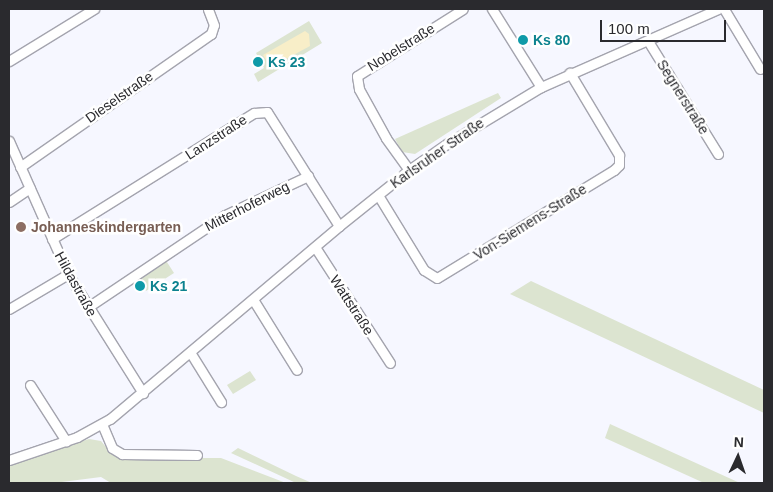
<!DOCTYPE html>
<meta charset="utf-8">
<style>
body{margin:0}
#map{position:relative;width:773px;height:492px;overflow:hidden;background:#f6f7ff;font-family:Helvetica,sans-serif}
div>[style]{position:absolute}
.green>*{inset:0;background:#dce4d0}
.sand>*{inset:0;background:#f8eec8}
.roads{filter:drop-shadow(1px 0 #a4a4ae) drop-shadow(-1px 0 #a4a4ae) drop-shadow(0 1px #a4a4ae) drop-shadow(0 -1px #a4a4ae)}
.street>*{height:9px;margin:-4.5px;padding:0 4.5px;transform-origin:4.5px;border-radius:4.5px;background:#fff}
.dots>*{width:14px;height:14px;translate:-50% -50%;box-sizing:border-box;border:2px solid #fff;border-radius:50%}
span{translate:-50% -50%;white-space:nowrap;text-align:center;line-height:1.15;-webkit-text-stroke:5px #fff;paint-order:stroke}
.culture-label{font-size:14px;color:#0d838f;font-weight:700}
.left{translate:0 -50%;text-align:left}
.street-label{font-size:14px;color:#2a2a2e}
.education-label{font-size:14px;color:#785e54;font-weight:700}
.frame{position:absolute;inset:0;border:10px solid #2a2a2e;pointer-events:none}
.north{position:absolute;left:713px;top:432px;width:50px;height:50px;-webkit-text-stroke:4px #fff;paint-order:stroke;rotate:3deg;font-size:14px;font-weight:700;line-height:20px;text-align:center;color:#2a2a2e}
.north::after{content:'';display:block;margin:auto;width:18px;height:22px;background:#2a2a2e;clip-path:polygon(50% 0,100% 100%,50% 72%,0 100%)}
.scale{position:absolute;left:600px;top:20px;width:126px;height:22px;box-sizing:border-box;border:2px solid #2a2a2e;border-top:0;padding-left:6px;font-size:15px;line-height:18px;white-space:nowrap;color:#2a2a2e;-webkit-text-stroke:4px #fff;paint-order:stroke}
</style>
<div id="map">
<div class="green">
<i style="clip-path:polygon(309px 21px,322px 43px,258px 82px,254px 74px,264px 68px,256px 53px)"></i>
<i style="clip-path:polygon(498px 93px,501px 98px,415px 154px,402px 152px,395px 139px)"></i>
<i style="clip-path:polygon(165px 259px,174px 273px,146px 291px,137px 277px)"></i>
<i style="clip-path:polygon(531px 281px,764px 390px,764px 413px,510px 294px)"></i>
<i style="clip-path:polygon(250px 371px,256px 380px,233px 394px,227px 385px)"></i>
<i style="clip-path:polygon(610px 424px,740px 483px,704px 483px,605px 438px)"></i>
<i style="clip-path:polygon(89px 439px,101px 441px,110px 452px,123px 458px,221px 458px,286px 483px,111px 483px,101px 477px,54px 483px,9px 483px,9px 464px)"></i>
<i style="clip-path:polygon(238px 448px,296px 476px,312px 483px,296px 483px,231px 453px)"></i>
</div>
<div class="sand">
<i style="clip-path:polygon(305px 31px,309px 34px,310px 46px,271px 67px,263px 55px)"></i>
</div>
<div class="roads">
<div class="street">
<i style="left:492px;top:9px;width:92px;rotate:57.9deg"></i>
<i style="left:724px;top:9px;width:70px;rotate:59deg"></i>
<i style="left:648px;top:41px;width:133px;rotate:58.2deg"></i>
<i style="left:9px;top:61px;width:100px;rotate:-31.5deg"></i>
<i style="left:9px;top:141px;width:145px;rotate:66.1deg"></i>
<i style="left:68px;top:274px;width:141px;rotate:57.8deg"></i>
<i style="left:20px;top:167px;width:233px;rotate:-34.9deg"></i>
<i style="left:211px;top:34px;width:9px;rotate:-72deg"></i>
<i style="left:214px;top:25px;width:17px;rotate:-111deg"></i>
<i style="left:409px;top:170px;width:39px;rotate:-126deg"></i>
<i style="left:386px;top:138px;width:56px;rotate:-118.9deg"></i>
<i style="left:359px;top:89px;width:13px;rotate:-99deg"></i>
<i style="left:357px;top:76px;width:125px;rotate:-32.3deg"></i>
<i style="left:378px;top:195px;width:88px;rotate:58.5deg"></i>
<i style="left:424px;top:270px;width:15px;rotate:32deg"></i>
<i style="left:437px;top:278px;width:207px;rotate:-31.4deg"></i>
<i style="left:614px;top:170px;width:7px;rotate:-45deg"></i>
<i style="left:619px;top:165px;width:10px;rotate:-90deg"></i>
<i style="left:619px;top:155px;width:96px;rotate:-120.9deg"></i>
<i style="left:9px;top:202px;width:25px;rotate:-34deg"></i>
<i style="left:52px;top:239px;width:238px;rotate:-32deg"></i>
<i style="left:254px;top:113px;width:13px;rotate:-4deg"></i>
<i style="left:267px;top:112px;width:135px;rotate:57.7deg"></i>
<i style="left:315px;top:247px;width:138px;rotate:57.1deg"></i>
<i style="left:254px;top:301px;width:81px;rotate:58.1deg"></i>
<i style="left:88px;top:307px;width:165px;rotate:-33.9deg"></i>
<i style="left:225px;top:215px;width:92px;rotate:-25.2deg"></i>
<i style="left:9px;top:309px;width:69px;rotate:-30.7deg"></i>
<i style="left:190px;top:352px;width:59px;rotate:58.2deg"></i>
<i style="left:30px;top:385px;width:67px;rotate:57.3deg"></i>
<i style="left:102px;top:424px;width:26px;rotate:67deg"></i>
<i style="left:112px;top:448px;width:12px;rotate:31deg"></i>
<i style="left:122px;top:454px;width:75px;rotate:0.8deg"></i>
<i style="left:9px;top:460px;width:72px;rotate:-18.7deg"></i>
<i style="left:77px;top:437px;width:38px;rotate:-29deg"></i>
<i style="left:110px;top:419px;width:299px;rotate:-40.1deg"></i>
<i style="left:339px;top:226px;width:90px;rotate:-38.7deg"></i>
<i style="left:409px;top:170px;width:47px;rotate:-34.7deg"></i>
<i style="left:448px;top:143px;width:109px;rotate:-31.1deg"></i>
<i style="left:541px;top:87px;width:193px;rotate:-23.8deg"></i>
</div>
</div>
<div class="dots">
<i style="left:523px;top:40px;background:#0f9aa8"></i>
<i style="left:258px;top:62px;background:#0f9aa8"></i>
<i style="left:21px;top:227px;background:#8d6e63"></i>
<i style="left:140px;top:286px;background:#0f9aa8"></i>
</div>
<div class="culture-label">
<span class="left" style="left:533px;top:40px">Ks 80</span>
<span class="left" style="left:268px;top:62px">Ks 23</span>
<span class="left" style="left:150px;top:286px">Ks 21</span>
</div>
<div class="street-label">
<span style="left:401px;top:47px;rotate:-32deg">Nobelstraße</span>
<span style="left:119px;top:97px;rotate:-35deg">Dieselstraße</span>
<span style="left:683px;top:97px;rotate:58deg">Segnerstraße</span>
<span style="left:216px;top:137px;rotate:-33deg">Lanzstraße</span>
<span style="left:437px;top:153px;rotate:-35deg">Karlsruher Straße</span>
<span style="left:247px;top:206px;rotate:-27deg">Mitterhoferweg</span>
<span style="left:530px;top:222px;rotate:-32deg">Von-Siemens-Straße</span>
<span style="left:76px;top:284px;rotate:61deg">Hildastraße</span>
<span style="left:352px;top:305px;rotate:57deg">Wattstraße</span>
</div>
<div class="education-label">
<span class="left" style="left:31px;top:227px">Johanneskindergarten</span>
</div>
<div class="frame"></div>
<div class="north">N</div>
<div class="scale">100 m</div>
</div>
